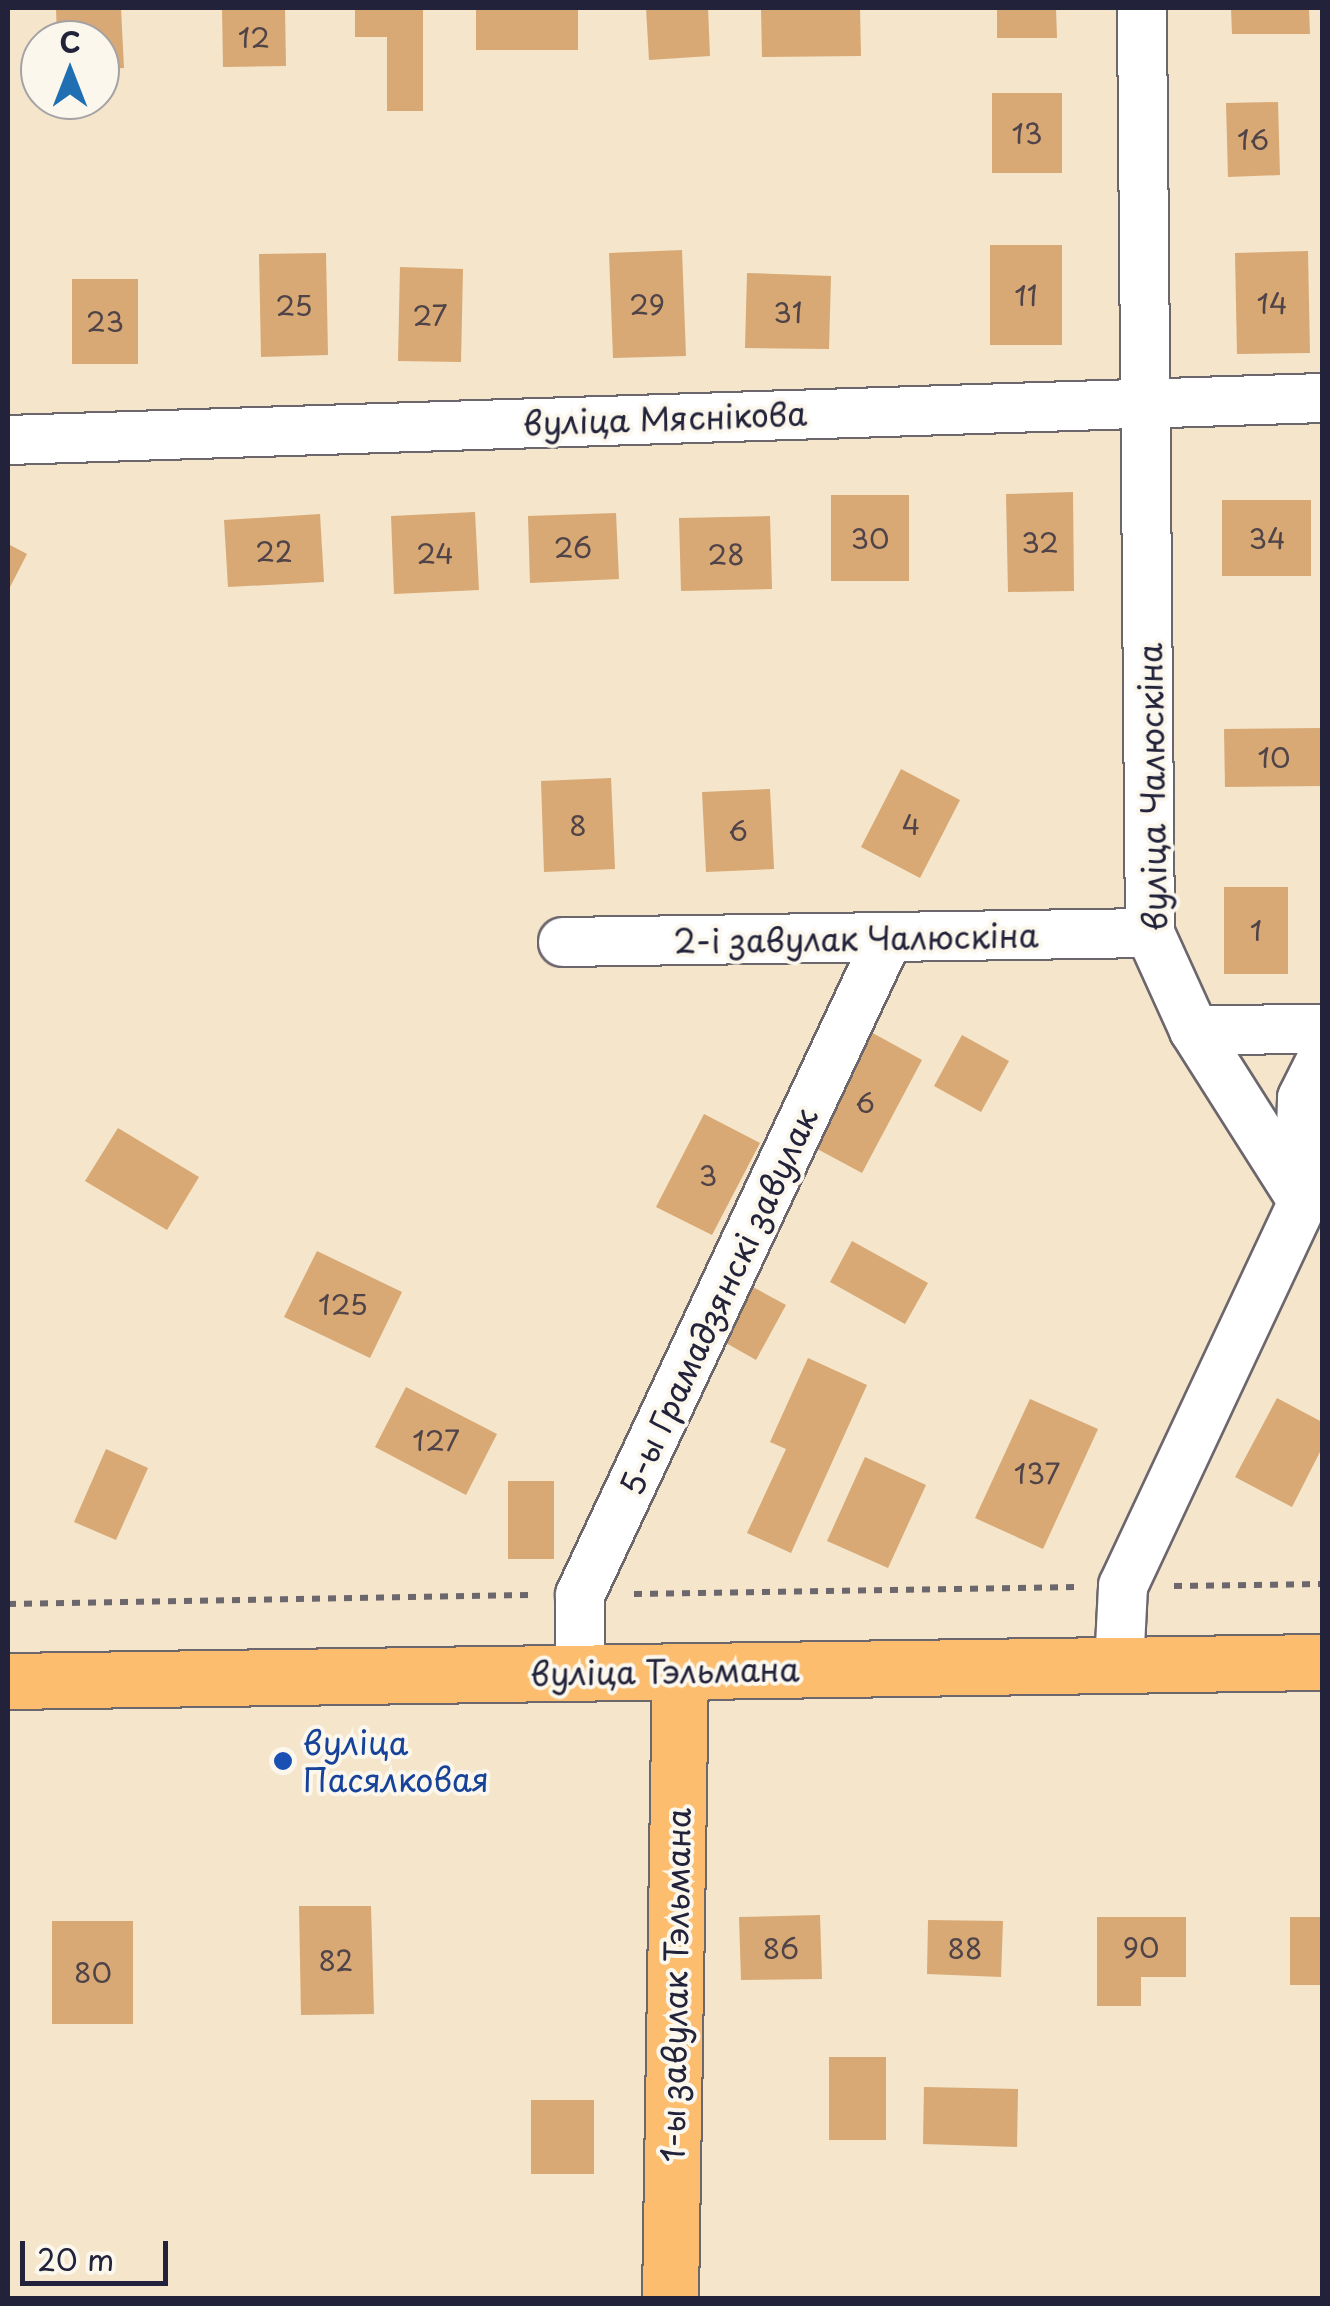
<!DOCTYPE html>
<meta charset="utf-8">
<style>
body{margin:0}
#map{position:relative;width:1330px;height:2306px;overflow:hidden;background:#f4e5cb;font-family:"Playpen Sans",sans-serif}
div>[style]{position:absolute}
.building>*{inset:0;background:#d8a974}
.path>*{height:6px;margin-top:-3px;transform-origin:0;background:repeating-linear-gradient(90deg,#6c666d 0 8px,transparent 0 16px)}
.roads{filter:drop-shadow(2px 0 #6c666d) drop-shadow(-2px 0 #6c666d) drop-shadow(0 2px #6c666d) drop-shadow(0 -2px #6c666d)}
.minor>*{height:48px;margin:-24px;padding:0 24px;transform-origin:24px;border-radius:24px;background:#fff}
.major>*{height:55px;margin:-27.5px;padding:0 27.5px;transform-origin:27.5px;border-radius:27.5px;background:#fcbd6f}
.dots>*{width:28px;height:28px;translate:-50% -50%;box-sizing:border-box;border:5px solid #fbf7ec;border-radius:50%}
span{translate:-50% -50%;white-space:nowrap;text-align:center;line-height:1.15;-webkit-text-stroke:8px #fbf7ec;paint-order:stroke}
.number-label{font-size:28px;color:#504449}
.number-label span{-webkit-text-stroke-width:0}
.street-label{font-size:32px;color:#22223b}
.transit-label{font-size:32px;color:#164399}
.left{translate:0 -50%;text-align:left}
.frame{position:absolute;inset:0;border:10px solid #22223b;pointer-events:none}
.north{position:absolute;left:20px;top:20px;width:100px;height:100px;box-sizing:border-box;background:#fbf7ec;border:2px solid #a4a2a5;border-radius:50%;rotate:0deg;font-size:28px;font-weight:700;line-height:40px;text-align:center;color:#22223b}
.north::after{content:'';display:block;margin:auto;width:35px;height:45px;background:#1f6fb2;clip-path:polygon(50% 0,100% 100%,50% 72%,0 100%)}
.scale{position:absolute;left:20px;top:2241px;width:148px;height:45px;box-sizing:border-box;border:5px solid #22223b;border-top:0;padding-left:12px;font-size:30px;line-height:35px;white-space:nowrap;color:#22223b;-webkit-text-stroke:8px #fbf7ec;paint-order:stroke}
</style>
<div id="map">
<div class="building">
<i style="clip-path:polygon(56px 8px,121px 8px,124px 68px,100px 69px,100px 40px,57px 40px)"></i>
<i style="clip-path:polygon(222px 8px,285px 8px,286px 66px,223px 67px)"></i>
<i style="clip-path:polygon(355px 8px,423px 8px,423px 111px,387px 111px,387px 37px,355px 37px)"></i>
<i style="clip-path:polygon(476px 8px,578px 8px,578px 50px,476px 50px)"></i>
<i style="clip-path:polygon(646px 8px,708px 8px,710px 56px,649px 60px)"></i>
<i style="clip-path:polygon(761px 8px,860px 8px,861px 56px,762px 57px)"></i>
<i style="clip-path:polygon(997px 8px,1056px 8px,1057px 38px,997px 38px)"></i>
<i style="clip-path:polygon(1231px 8px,1309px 8px,1310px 34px,1232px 34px)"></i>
<i style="clip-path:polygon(992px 93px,1062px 93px,1062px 173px,992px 173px)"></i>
<i style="clip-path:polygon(1278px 102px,1280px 175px,1228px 177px,1226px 103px)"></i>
<i style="clip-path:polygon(990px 245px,1062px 245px,1062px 345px,990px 345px)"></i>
<i style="clip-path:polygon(682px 250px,686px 356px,613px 358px,609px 253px)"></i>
<i style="clip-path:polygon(1308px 251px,1310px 353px,1237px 354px,1235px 253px)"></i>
<i style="clip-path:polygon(326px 253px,328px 355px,261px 357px,259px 254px)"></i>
<i style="clip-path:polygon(400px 267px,463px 269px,461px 362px,398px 361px)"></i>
<i style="clip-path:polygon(747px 273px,831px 276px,829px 349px,745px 348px)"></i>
<i style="clip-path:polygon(72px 279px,138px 279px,138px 364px,72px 364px)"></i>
<i style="clip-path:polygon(1073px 492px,1074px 591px,1008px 592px,1006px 494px)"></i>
<i style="clip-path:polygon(831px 495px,909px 495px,909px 581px,831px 581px)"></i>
<i style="clip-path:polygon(1222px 500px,1311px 500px,1311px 576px,1222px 576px)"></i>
<i style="clip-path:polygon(475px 512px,479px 590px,394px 594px,391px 516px)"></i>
<i style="clip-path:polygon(616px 513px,619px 579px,530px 583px,528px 516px)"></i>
<i style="clip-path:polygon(320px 514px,324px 582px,228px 587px,224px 520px)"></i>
<i style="clip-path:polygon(770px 516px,772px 589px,681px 591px,679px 518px)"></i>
<i style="clip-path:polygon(8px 544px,27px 554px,8px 591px)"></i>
<i style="clip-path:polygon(1322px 728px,1322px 786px,1225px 787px,1224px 729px)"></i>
<i style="clip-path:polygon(901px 769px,960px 800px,920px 878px,861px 847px)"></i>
<i style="clip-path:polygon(611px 778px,615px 869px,544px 872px,541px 781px)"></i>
<i style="clip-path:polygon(770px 789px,774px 869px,706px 872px,702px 792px)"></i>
<i style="clip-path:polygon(1224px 887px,1288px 887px,1288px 974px,1224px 974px)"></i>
<i style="clip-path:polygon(869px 1031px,922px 1060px,862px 1173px,808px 1144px)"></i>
<i style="clip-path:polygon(962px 1035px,1009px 1061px,981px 1112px,934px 1086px)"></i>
<i style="clip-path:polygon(704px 1114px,760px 1143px,712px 1235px,656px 1207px)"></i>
<i style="clip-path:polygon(118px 1128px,199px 1177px,167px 1230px,85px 1181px)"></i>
<i style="clip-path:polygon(852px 1241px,928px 1283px,905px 1324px,830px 1282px)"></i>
<i style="clip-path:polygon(317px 1251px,402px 1292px,370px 1358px,284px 1317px)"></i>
<i style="clip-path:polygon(742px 1281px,786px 1305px,756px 1360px,712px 1335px)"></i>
<i style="clip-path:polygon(808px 1358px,867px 1385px,791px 1553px,747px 1533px,786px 1449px,770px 1442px)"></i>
<i style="clip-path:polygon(406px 1387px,497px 1434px,466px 1495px,375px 1447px)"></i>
<i style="clip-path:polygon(1277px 1398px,1322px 1422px,1322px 1448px,1292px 1507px,1235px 1477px)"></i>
<i style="clip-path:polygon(1030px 1399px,1098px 1429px,1043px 1549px,975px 1518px)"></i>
<i style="clip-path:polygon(106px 1449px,148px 1468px,116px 1540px,74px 1522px)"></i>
<i style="clip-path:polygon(865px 1457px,926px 1485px,888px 1568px,827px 1541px)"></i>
<i style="clip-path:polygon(508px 1481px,554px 1481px,554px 1559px,508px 1559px)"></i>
<i style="clip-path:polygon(299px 1906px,371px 1906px,374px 2014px,301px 2015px)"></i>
<i style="clip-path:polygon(820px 1915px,822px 1979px,741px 1980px,739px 1917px)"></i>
<i style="clip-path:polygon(1097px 1917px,1186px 1917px,1186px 1977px,1141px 1977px,1141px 2006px,1097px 2006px)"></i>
<i style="clip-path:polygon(1290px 1917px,1322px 1917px,1322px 1985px,1290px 1985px)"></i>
<i style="clip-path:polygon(928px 1920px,1003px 1921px,1001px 1977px,927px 1974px)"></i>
<i style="clip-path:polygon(52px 1921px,133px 1921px,133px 2024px,52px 2024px)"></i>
<i style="clip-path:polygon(829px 2057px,886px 2057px,886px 2140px,829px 2140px)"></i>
<i style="clip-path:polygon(924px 2087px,1018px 2089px,1017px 2147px,923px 2144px)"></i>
<i style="clip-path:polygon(531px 2100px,594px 2100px,594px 2174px,531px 2174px)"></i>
</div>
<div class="path">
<i style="left:1174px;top:1586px;width:148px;rotate:-0.8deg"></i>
<i style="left:634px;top:1594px;width:442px;rotate:-0.9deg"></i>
<i style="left:8px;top:1604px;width:523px;rotate:-0.99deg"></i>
</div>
<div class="roads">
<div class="minor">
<i style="left:8px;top:440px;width:1315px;rotate:-1.83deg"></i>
<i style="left:563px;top:942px;width:587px;rotate:-0.88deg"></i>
<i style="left:1194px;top:1030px;width:128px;rotate:-0.4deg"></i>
<i style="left:1299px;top:1195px;width:97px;rotate:-88.2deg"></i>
<i style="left:1302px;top:1098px;width:45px;rotate:-63.4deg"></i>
<i style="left:1119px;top:1666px;width:80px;rotate:-87.1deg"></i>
<i style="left:1123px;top:1586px;width:424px;rotate:-64.9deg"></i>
<i style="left:1303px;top:1202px;width:204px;rotate:-122.4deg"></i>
<i style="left:1194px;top:1030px;width:107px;rotate:-114.4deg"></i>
<i style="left:1150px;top:933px;width:925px;rotate:-90.5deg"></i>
<i style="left:580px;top:1672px;width:77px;rotate:-90deg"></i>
<i style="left:580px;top:1595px;width:726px;rotate:-64.88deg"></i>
</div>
<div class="major">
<i style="left:8px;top:1681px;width:1314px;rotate:-0.83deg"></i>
<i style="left:670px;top:2298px;width:627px;rotate:-89.09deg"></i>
</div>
</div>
<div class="dots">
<i style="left:283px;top:1761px;background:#1a4fb4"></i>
</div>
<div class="number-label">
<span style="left:254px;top:37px">12</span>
<span style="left:1027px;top:133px">13</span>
<span style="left:1253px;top:139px">16</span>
<span style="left:1026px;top:295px">11</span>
<span style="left:1272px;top:303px">14</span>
<span style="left:647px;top:304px">29</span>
<span style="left:294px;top:305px">25</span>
<span style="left:788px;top:312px">31</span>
<span style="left:430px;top:315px">27</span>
<span style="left:105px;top:321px">23</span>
<span style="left:870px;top:538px">30</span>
<span style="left:1267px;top:538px">34</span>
<span style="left:1040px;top:542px">32</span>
<span style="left:573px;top:547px">26</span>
<span style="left:274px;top:551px">22</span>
<span style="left:435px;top:553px">24</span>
<span style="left:726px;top:554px">28</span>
<span style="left:1274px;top:757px">10</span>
<span style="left:911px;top:824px">4</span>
<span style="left:578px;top:825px">8</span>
<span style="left:738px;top:830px">6</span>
<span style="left:1256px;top:930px">1</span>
<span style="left:865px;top:1102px">6</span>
<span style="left:708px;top:1175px">3</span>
<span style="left:343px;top:1304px">125</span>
<span style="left:436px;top:1440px">127</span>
<span style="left:1037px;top:1473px">137</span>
<span style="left:1141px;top:1947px">90</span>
<span style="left:781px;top:1948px">86</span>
<span style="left:965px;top:1948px">88</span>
<span style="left:336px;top:1960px">82</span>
<span style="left:93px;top:1972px">80</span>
</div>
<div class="street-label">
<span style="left:665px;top:418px;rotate:-2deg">вуліца Мяснікова</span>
<span style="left:1152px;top:787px;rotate:-91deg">вуліца Чалюскіна</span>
<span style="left:856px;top:938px;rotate:-1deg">2-і завулак Чалюскіна</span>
<span style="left:718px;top:1301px;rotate:-65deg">5-ы Грамадзянскі завулак</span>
<span style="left:665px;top:1671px;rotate:-1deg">вуліца Тэльмана</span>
<span style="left:675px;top:1985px;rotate:-89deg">1-ы завулак Тэльмана</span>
</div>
<div class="transit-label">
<span class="left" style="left:303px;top:1761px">вуліца<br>Пасялковая</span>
</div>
<div class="frame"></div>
<div class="north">С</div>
<div class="scale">20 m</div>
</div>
